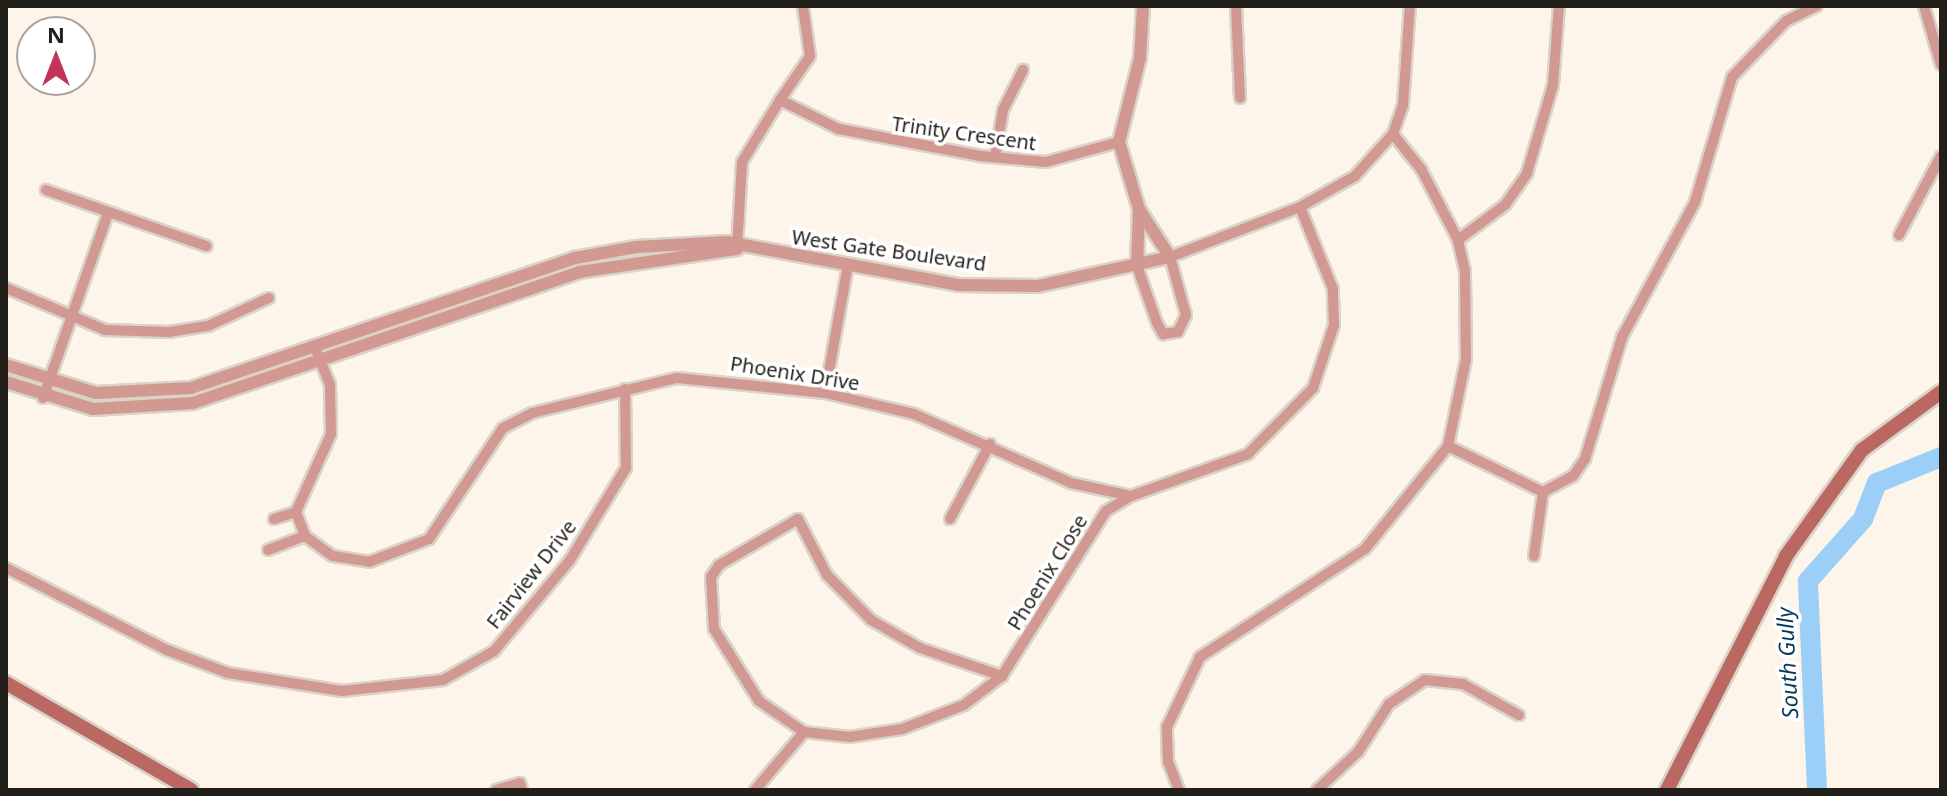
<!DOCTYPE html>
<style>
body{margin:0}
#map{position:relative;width:1947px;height:796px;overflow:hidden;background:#fdf5e9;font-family:"Noto Sans",sans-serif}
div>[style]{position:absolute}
.river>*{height:20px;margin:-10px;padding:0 10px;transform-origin:10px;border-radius:10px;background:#9ccff8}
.roads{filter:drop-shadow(2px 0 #dad3c8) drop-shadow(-2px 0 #dad3c8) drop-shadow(0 2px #dad3c8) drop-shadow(0 -2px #dad3c8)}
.minor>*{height:10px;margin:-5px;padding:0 5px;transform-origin:5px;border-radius:5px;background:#d29892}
.tertiary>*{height:12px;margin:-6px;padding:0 6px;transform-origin:6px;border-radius:6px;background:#d29892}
.secondary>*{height:14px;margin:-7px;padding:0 7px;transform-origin:7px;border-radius:7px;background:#bc6862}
span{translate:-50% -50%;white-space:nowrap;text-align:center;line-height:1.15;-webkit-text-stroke:7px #fff;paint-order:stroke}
.street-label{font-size:20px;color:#221f1b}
.water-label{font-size:22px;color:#04395a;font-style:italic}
.frame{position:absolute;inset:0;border:8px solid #221f1b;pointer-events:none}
.north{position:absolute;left:16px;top:16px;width:80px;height:80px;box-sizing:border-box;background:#fff;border:2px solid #a7a5a4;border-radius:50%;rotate:0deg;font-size:22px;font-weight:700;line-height:32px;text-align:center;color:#221f1b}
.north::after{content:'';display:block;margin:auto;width:28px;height:36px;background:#c43459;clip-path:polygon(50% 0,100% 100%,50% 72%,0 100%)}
</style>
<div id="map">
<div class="river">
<i style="left:1817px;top:790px;width:209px;rotate:-92.5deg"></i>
<i style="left:1808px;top:581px;width:83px;rotate:-48.4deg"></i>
<i style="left:1863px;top:519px;width:39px;rotate:-69deg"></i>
<i style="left:1877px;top:483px;width:69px;rotate:-22.1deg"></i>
</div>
<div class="roads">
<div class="minor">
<i style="left:1236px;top:6px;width:92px;rotate:87.5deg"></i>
<i style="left:1924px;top:6px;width:61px;rotate:73.9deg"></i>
<i style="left:780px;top:100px;width:53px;rotate:-55.7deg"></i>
<i style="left:810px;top:56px;width:50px;rotate:-98deg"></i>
<i style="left:995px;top:157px;width:48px;rotate:-80.3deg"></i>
<i style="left:1003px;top:110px;width:45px;rotate:-63.4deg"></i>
<i style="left:46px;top:190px;width:170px;rotate:19.3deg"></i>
<i style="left:1899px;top:235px;width:89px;rotate:-62deg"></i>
<i style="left:1458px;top:240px;width:59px;rotate:-36.7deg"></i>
<i style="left:1505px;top:205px;width:39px;rotate:-55deg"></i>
<i style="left:1527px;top:173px;width:92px;rotate:-73.5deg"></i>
<i style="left:1553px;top:85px;width:79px;rotate:-85.7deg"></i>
<i style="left:737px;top:249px;width:87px;rotate:-86.7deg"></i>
<i style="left:742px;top:162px;width:73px;rotate:-58.5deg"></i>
<i style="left:780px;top:100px;width:66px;rotate:26.2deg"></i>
<i style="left:839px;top:129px;width:144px;rotate:10.8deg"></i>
<i style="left:980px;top:156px;width:66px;rotate:5.2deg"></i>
<i style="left:1046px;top:162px;width:76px;rotate:-15.3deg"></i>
<i style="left:1137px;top:266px;width:60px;rotate:70.7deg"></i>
<i style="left:1157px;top:323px;width:13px;rotate:61deg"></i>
<i style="left:1163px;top:334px;width:15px;rotate:-8deg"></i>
<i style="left:1178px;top:332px;width:19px;rotate:-65deg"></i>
<i style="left:1186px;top:315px;width:60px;rotate:-105.4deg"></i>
<i style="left:1170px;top:257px;width:139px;rotate:-21deg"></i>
<i style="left:1300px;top:207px;width:63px;rotate:-29.4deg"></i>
<i style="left:1355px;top:176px;width:57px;rotate:-47.9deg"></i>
<i style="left:1393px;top:134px;width:31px;rotate:-71deg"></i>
<i style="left:1403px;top:105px;width:99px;rotate:-86deg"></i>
<i style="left:6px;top:288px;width:108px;rotate:23deg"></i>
<i style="left:105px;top:330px;width:64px;rotate:1.8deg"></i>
<i style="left:169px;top:332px;width:39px;rotate:-9deg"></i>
<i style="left:208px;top:326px;width:67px;rotate:-24.7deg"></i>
<i style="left:316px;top:350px;width:37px;rotate:68deg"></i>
<i style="left:330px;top:384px;width:50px;rotate:88.9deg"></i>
<i style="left:331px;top:434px;width:85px;rotate:114.2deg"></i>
<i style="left:296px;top:512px;width:26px;rotate:69deg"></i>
<i style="left:305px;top:536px;width:34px;rotate:36deg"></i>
<i style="left:333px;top:556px;width:36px;rotate:9deg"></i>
<i style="left:369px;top:562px;width:64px;rotate:-21deg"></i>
<i style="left:429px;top:539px;width:133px;rotate:-56.3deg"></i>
<i style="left:503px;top:428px;width:33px;rotate:-27deg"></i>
<i style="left:532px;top:413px;width:149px;rotate:-13.6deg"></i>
<i style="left:677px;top:378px;width:149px;rotate:5.8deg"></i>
<i style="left:825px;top:393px;width:91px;rotate:13.3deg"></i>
<i style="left:914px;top:414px;width:171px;rotate:23.7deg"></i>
<i style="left:1071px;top:483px;width:61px;rotate:12.2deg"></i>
<i style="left:1131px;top:496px;width:124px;rotate:-19.7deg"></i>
<i style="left:1248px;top:454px;width:93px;rotate:-45.4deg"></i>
<i style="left:1313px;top:388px;width:66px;rotate:-71.6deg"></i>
<i style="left:1334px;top:325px;width:36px;rotate:-92deg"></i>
<i style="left:1333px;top:289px;width:88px;rotate:-111.9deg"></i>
<i style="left:825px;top:393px;width:130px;rotate:-79.8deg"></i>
<i style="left:43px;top:398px;width:196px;rotate:-70.6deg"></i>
<i style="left:1448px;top:446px;width:106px;rotate:25.8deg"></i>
<i style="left:1543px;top:492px;width:34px;rotate:-28deg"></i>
<i style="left:1573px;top:476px;width:21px;rotate:-55deg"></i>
<i style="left:1585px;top:459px;width:127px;rotate:-73.1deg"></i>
<i style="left:1622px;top:337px;width:153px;rotate:-61.6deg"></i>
<i style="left:1695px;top:202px;width:130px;rotate:-73.5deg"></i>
<i style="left:1732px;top:77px;width:78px;rotate:-46deg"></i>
<i style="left:1786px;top:21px;width:34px;rotate:-26deg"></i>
<i style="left:274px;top:519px;width:23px;rotate:-18deg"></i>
<i style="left:950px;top:519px;width:85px;rotate:-61.9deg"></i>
<i style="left:268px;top:550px;width:40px;rotate:-21deg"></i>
<i style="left:1534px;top:556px;width:65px;rotate:-82deg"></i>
<i style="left:6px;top:568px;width:181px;rotate:27deg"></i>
<i style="left:167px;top:650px;width:65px;rotate:20.7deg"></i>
<i style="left:228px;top:673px;width:115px;rotate:9deg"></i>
<i style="left:342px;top:691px;width:102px;rotate:-6.2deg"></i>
<i style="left:443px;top:680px;width:59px;rotate:-29.6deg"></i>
<i style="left:494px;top:651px;width:119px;rotate:-50.1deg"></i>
<i style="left:570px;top:560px;width:108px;rotate:-58.7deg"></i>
<i style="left:626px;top:468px;width:79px;rotate:-90.7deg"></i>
<i style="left:1002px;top:676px;width:48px;rotate:142.7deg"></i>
<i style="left:964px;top:705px;width:66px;rotate:158.8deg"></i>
<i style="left:902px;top:729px;width:53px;rotate:171.3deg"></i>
<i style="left:850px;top:737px;width:46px;rotate:-173.8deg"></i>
<i style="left:804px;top:732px;width:55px;rotate:-145.4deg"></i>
<i style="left:759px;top:701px;width:85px;rotate:-122deg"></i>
<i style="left:714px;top:629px;width:52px;rotate:-93.3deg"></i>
<i style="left:711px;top:577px;width:14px;rotate:-56deg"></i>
<i style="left:719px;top:565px;width:91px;rotate:-30.2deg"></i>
<i style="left:798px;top:519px;width:63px;rotate:62.6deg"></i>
<i style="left:827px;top:575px;width:63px;rotate:45.6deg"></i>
<i style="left:871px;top:620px;width:56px;rotate:29.7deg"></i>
<i style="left:920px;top:648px;width:87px;rotate:18.9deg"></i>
<i style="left:1002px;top:676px;width:195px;rotate:-57.8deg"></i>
<i style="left:1106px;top:511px;width:29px;rotate:-31deg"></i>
<i style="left:496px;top:790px;width:25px;rotate:-16deg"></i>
<i style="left:520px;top:783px;width:7px;rotate:74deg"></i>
<i style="left:755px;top:790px;width:76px;rotate:-49.8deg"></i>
<i style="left:1179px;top:790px;width:30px;rotate:-111deg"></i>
<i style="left:1168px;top:762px;width:35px;rotate:-92deg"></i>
<i style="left:1167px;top:727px;width:77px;rotate:-64.8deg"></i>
<i style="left:1200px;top:657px;width:197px;rotate:-33.2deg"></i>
<i style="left:1365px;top:549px;width:132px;rotate:-51.1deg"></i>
<i style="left:1448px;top:446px;width:89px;rotate:-78.3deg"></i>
<i style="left:1466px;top:359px;width:88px;rotate:-90.7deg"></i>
<i style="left:1465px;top:271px;width:32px;rotate:-103deg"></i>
<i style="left:1458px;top:240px;width:80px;rotate:-117.5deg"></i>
<i style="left:1421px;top:169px;width:45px;rotate:-128.7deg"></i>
<i style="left:1317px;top:790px;width:56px;rotate:-42.8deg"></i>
<i style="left:1358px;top:752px;width:57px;rotate:-57.1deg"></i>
<i style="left:1389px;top:704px;width:43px;rotate:-33.7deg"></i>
<i style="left:1425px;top:680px;width:38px;rotate:6deg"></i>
<i style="left:1463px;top:684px;width:64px;rotate:29deg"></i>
</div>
<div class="tertiary">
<i style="left:1137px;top:266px;width:57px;rotate:-88deg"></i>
<i style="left:6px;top:365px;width:94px;rotate:17.3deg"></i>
<i style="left:96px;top:393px;width:95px;rotate:-3deg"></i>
<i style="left:191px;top:388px;width:405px;rotate:-18.7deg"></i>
<i style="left:575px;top:258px;width:62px;rotate:-10.2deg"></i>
<i style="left:636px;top:247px;width:91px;rotate:-3.1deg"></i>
<i style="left:727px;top:242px;width:235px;rotate:10.5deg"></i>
<i style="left:958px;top:285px;width:80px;rotate:0.7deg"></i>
<i style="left:1038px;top:286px;width:135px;rotate:-12.4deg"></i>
<i style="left:1170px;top:257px;width:57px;rotate:-122.9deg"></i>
<i style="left:1139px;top:209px;width:70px;rotate:-106.6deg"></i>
<i style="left:1119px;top:142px;width:87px;rotate:-76deg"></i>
<i style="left:1140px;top:58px;width:52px;rotate:-86.7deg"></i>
<i style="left:6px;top:382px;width:91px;rotate:17.2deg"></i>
<i style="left:93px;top:409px;width:100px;rotate:-3.4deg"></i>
<i style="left:193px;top:403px;width:408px;rotate:-18.7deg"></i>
<i style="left:579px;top:272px;width:160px;rotate:-8.3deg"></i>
</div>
<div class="secondary">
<i style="left:6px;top:683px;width:214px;rotate:30deg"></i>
<i style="left:1667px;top:790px;width:263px;rotate:-63deg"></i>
<i style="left:1786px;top:556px;width:130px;rotate:-54.4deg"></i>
<i style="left:1862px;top:450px;width:98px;rotate:-36.3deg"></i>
</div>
</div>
<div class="street-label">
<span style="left:964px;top:133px;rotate:8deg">Trinity Crescent</span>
<span style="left:889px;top:250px;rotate:8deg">West Gate Boulevard</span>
<span style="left:795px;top:373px;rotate:9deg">Phoenix Drive</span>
<span style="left:1047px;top:572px;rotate:-58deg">Phoenix Close</span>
<span style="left:531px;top:574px;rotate:-52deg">Fairview Drive</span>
</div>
<div class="water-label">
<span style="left:1787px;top:663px;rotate:-93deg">South Gully</span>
</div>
<div class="frame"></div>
<div class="north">N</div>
</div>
